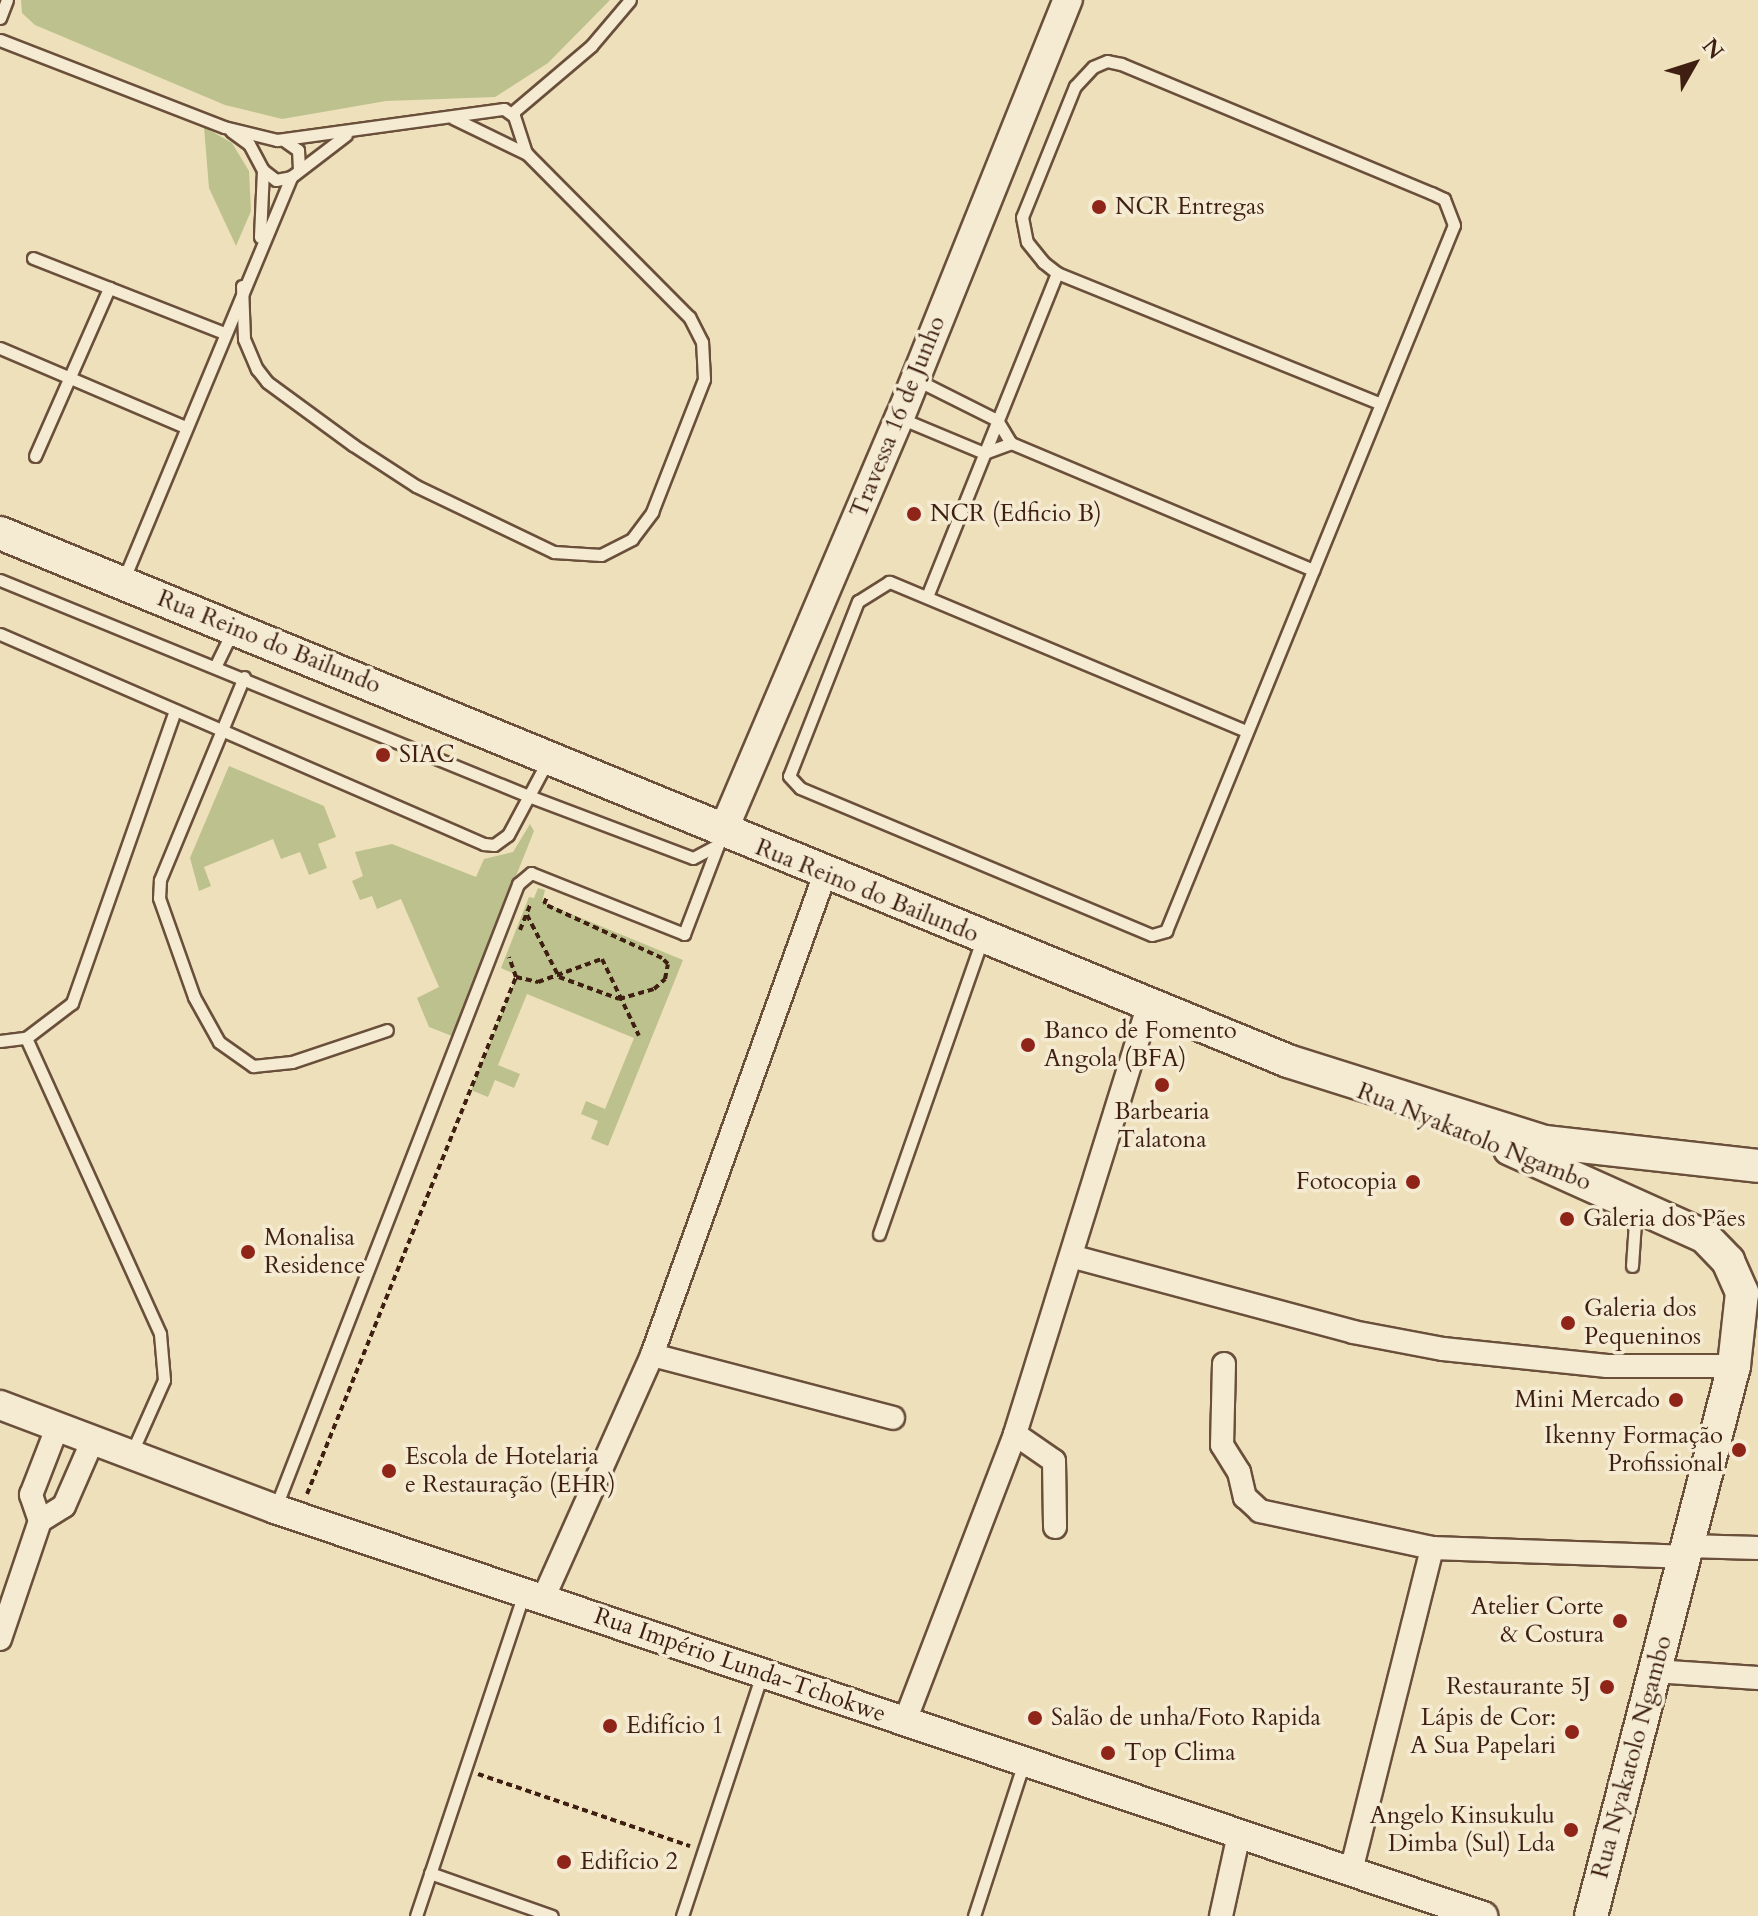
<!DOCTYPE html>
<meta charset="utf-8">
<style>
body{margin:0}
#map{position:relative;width:1758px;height:1916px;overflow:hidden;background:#eee0ba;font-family:Cardo,serif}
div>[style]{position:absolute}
.green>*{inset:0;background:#bcc18d}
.path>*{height:4px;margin-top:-2px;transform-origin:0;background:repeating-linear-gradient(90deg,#3e1f11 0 6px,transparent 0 10px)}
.roads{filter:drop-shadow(2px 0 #6a4f3b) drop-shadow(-2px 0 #6a4f3b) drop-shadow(0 2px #6a4f3b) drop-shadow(0 -2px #6a4f3b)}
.service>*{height:11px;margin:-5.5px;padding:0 5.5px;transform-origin:5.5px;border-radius:5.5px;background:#f4ebd2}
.minor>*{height:22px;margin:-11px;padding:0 11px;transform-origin:11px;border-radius:11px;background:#f4ebd2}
.tertiary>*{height:28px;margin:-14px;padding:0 14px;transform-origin:14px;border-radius:14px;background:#f4ebd2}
.secondary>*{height:32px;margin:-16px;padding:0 16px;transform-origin:16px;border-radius:16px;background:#f4ebd2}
.dots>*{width:22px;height:22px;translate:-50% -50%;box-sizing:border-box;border:4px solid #f4ebd2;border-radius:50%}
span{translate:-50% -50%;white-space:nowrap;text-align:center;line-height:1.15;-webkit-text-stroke:7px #f4ebd2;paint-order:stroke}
.poi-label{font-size:24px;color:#3e1f11}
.left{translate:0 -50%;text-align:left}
.right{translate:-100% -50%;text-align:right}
.street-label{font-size:24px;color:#3e1f11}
.north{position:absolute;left:1654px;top:24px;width:80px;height:80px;-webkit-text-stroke:6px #f4ebd2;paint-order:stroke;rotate:51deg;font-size:22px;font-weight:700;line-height:32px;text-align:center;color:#3e1f11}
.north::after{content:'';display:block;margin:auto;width:28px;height:36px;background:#3e1f11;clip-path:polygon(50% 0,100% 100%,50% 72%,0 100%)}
</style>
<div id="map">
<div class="green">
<i style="clip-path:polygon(21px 0,610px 0,548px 63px,495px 97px,386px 101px,282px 119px,225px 105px,35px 25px,22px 13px)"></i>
<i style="clip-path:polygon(204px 127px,232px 143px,249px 171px,251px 211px,236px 246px,209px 188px)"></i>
<i style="clip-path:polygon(229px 766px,324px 806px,336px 837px,318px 844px,327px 868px,309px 875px,300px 852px,281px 859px,273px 839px,204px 867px,211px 886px,199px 891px,190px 858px)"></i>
<i style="clip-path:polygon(530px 824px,534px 831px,452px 1036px,429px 1027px,417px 998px,439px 987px,401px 899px,377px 909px,372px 896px,360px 900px,352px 881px,363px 876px,355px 852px,392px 844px,476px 877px,484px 859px,513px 852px)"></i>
<i style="clip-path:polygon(538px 888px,545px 890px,542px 902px,683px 960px,608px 1146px,591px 1139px,598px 1121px,581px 1114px,586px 1101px,605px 1109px,634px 1038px,527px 994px,498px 1065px,520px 1074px,514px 1088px,495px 1080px,488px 1097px,471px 1090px,517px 975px,501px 968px,529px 897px,534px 898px)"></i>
</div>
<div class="path">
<i style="left:527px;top:915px;width:70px;rotate:62.7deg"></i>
<i style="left:559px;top:977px;width:64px;rotate:20.1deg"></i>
<i style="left:619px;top:999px;width:36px;rotate:-16deg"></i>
<i style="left:654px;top:989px;width:15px;rotate:-42deg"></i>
<i style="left:665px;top:979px;width:15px;rotate:-79deg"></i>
<i style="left:668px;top:964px;width:8px;rotate:-135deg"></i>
<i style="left:662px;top:958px;width:130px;rotate:-155.4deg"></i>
<i style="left:544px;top:904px;width:8px;rotate:-67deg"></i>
<i style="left:520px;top:930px;width:27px;rotate:-68deg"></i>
<i style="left:516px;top:977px;width:23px;rotate:13deg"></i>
<i style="left:538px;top:982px;width:68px;rotate:-19.8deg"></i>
<i style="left:602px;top:959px;width:85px;rotate:64.3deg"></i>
<i style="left:307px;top:1494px;width:558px;rotate:-67.99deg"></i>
<i style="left:516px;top:977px;width:21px;rotate:-109deg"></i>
<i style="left:478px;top:1774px;width:224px;rotate:18.8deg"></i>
</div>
<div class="roads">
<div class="service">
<i style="left:0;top:18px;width:19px;rotate:-69deg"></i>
<i style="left:0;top:40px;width:240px;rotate:21.2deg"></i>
<i style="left:224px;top:127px;width:55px;rotate:13.8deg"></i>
<i style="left:277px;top:140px;width:229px;rotate:-7.8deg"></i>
<i style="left:504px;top:109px;width:12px;rotate:35deg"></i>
<i style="left:514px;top:116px;width:38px;rotate:72deg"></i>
<i style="left:512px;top:113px;width:104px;rotate:-40.3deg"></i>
<i style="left:591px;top:46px;width:60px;rotate:-49.7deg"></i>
<i style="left:231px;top:131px;width:22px;rotate:36deg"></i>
<i style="left:249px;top:144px;width:30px;rotate:62deg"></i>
<i style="left:263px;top:170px;width:67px;rotate:92.6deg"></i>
<i style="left:285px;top:141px;width:16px;rotate:35deg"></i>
<i style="left:298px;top:150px;width:19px;rotate:87deg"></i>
<i style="left:263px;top:170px;width:16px;rotate:38deg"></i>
<i style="left:276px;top:180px;width:15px;rotate:-11deg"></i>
<i style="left:33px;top:258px;width:205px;rotate:21.4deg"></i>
<i style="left:242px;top:286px;width:53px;rotate:87.8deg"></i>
<i style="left:244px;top:339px;width:33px;rotate:67deg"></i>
<i style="left:257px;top:369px;width:16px;rotate:52deg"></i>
<i style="left:267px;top:382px;width:107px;rotate:36.2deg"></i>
<i style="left:353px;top:445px;width:75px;rotate:33.1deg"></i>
<i style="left:416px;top:486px;width:153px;rotate:25.6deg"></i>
<i style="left:554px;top:552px;width:47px;rotate:3.7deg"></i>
<i style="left:601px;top:555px;width:35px;rotate:-27deg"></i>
<i style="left:632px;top:539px;width:34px;rotate:-53deg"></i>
<i style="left:652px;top:512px;width:143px;rotate:-68.6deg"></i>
<i style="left:704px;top:379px;width:37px;rotate:-93deg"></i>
<i style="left:702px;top:342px;width:28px;rotate:-117deg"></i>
<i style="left:689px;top:317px;width:230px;rotate:-134.8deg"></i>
<i style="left:527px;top:154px;width:82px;rotate:-154.1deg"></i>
<i style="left:0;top:348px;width:201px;rotate:23.1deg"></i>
<i style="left:917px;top:380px;width:89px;rotate:26.6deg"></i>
<i style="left:997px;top:420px;width:27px;rotate:59deg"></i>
<i style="left:1011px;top:443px;width:328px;rotate:22.8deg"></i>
<i style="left:900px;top:418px;width:91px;rotate:22.6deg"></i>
<i style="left:984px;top:453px;width:29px;rotate:-20deg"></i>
<i style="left:35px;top:456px;width:184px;rotate:-66.2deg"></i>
<i style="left:0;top:580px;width:568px;rotate:22.23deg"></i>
<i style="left:526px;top:795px;width:178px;rotate:20.7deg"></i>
<i style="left:693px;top:858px;width:27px;rotate:-28deg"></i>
<i style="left:123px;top:581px;width:438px;rotate:-67.4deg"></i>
<i style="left:291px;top:177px;width:69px;rotate:-37.4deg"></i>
<i style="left:928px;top:594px;width:346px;rotate:-68.1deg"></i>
<i style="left:0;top:634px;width:528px;rotate:23.46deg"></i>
<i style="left:484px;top:844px;width:10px;rotate:6deg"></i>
<i style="left:494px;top:845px;width:17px;rotate:-36deg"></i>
<i style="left:508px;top:835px;width:85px;rotate:-61.9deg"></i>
<i style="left:216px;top:665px;width:39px;rotate:-64deg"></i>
<i style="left:244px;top:677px;width:220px;rotate:112.5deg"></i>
<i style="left:160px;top:880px;width:18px;rotate:93deg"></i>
<i style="left:159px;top:898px;width:105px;rotate:70.5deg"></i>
<i style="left:194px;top:997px;width:51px;rotate:60.9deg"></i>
<i style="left:219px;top:1042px;width:42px;rotate:35.2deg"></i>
<i style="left:253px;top:1066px;width:39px;rotate:-6deg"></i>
<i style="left:292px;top:1062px;width:100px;rotate:-18.6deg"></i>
<i style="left:1246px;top:731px;width:387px;rotate:-157.3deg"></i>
<i style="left:889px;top:582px;width:36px;rotate:148deg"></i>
<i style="left:858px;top:601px;width:188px;rotate:111.5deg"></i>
<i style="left:789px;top:776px;width:16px;rotate:47deg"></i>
<i style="left:800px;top:788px;width:381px;rotate:22.7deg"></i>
<i style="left:1152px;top:935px;width:15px;rotate:-16deg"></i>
<i style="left:1166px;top:931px;width:762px;rotate:-67.81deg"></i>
<i style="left:1454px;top:225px;width:28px;rotate:-111deg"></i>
<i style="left:1444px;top:199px;width:14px;rotate:-155deg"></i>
<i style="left:1431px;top:193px;width:336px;rotate:-157.4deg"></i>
<i style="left:1121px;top:64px;width:14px;rotate:-168deg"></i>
<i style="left:1107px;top:61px;width:15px;rotate:157deg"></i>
<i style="left:1093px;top:67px;width:26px;rotate:133deg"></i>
<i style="left:1075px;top:86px;width:141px;rotate:112deg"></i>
<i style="left:1022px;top:217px;width:25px;rotate:79deg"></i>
<i style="left:1027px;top:242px;width:26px;rotate:51deg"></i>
<i style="left:1043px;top:262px;width:18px;rotate:38deg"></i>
<i style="left:1057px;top:273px;width:349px;rotate:22deg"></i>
<i style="left:26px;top:1038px;width:58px;rotate:-37.3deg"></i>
<i style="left:72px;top:1003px;width:310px;rotate:-70.6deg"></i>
<i style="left:0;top:1041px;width:26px;rotate:-7deg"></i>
<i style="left:26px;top:1038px;width:325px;rotate:65.6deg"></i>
<i style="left:160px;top:1334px;width:46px;rotate:85deg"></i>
<i style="left:164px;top:1380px;width:81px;rotate:114deg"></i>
<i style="left:879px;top:1234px;width:312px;rotate:-70.7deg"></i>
<i style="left:1632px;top:1266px;width:59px;rotate:-86.1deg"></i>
<i style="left:275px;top:1509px;width:671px;rotate:-68.75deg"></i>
<i style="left:518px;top:884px;width:17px;rotate:-40deg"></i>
<i style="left:531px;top:873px;width:165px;rotate:21.7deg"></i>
<i style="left:684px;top:934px;width:109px;rotate:-69.1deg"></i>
<i style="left:430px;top:1873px;width:129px;rotate:19.4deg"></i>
<i style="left:416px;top:1916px;width:341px;rotate:-71.5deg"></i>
<i style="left:682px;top:1916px;width:255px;rotate:-71.7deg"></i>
<i style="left:974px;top:1916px;width:162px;rotate:-72deg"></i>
</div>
<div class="minor">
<i style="left:1074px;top:1257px;width:289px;rotate:15deg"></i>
<i style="left:1353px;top:1332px;width:92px;rotate:10.7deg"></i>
<i style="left:1443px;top:1349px;width:165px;rotate:5.9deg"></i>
<i style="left:1607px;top:1366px;width:127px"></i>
<i style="left:652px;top:1355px;width:249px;rotate:14.6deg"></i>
<i style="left:1224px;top:1364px;width:81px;rotate:91.4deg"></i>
<i style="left:1222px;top:1445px;width:32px;rotate:58deg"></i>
<i style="left:1239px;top:1472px;width:26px;rotate:77deg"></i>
<i style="left:1245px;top:1497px;width:21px;rotate:43deg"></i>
<i style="left:1260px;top:1511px;width:176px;rotate:12.1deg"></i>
<i style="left:1432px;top:1548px;width:252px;rotate:2deg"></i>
<i style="left:1015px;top:1434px;width:47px;rotate:34.7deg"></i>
<i style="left:1054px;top:1461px;width:66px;rotate:89.1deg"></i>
<i style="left:40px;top:1521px;width:28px;rotate:-109deg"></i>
<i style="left:31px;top:1495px;width:72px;rotate:-68.8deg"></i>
<i style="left:1687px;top:1546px;width:71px;rotate:1.6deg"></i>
<i style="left:543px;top:1599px;width:267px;rotate:-65.9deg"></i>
<i style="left:652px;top:1355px;width:511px;rotate:-70.22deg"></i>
<i style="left:0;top:1639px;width:125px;rotate:-71.3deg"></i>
<i style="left:40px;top:1521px;width:28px;rotate:-32deg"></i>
<i style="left:64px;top:1506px;width:70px;rotate:-66.4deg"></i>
<i style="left:1654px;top:1671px;width:104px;rotate:3.9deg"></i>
<i style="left:905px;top:1721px;width:307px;rotate:-69deg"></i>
<i style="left:1015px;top:1434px;width:447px;rotate:-72.7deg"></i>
<i style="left:1351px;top:1871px;width:333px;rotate:-75.9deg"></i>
<i style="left:1221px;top:1916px;width:84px;rotate:-77.6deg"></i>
</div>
<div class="tertiary">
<i style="left:723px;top:831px;width:450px;rotate:-66.9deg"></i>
<i style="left:900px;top:417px;width:450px;rotate:-68.1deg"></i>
<i style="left:0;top:1405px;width:294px;rotate:20.7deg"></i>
<i style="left:275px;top:1509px;width:1275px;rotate:18.62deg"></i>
</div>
<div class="secondary">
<i style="left:0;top:533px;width:1392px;rotate:22.29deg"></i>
<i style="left:1288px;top:1061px;width:269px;rotate:17.5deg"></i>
<i style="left:1545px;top:1142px;width:214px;rotate:6.4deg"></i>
<i style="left:1510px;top:1149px;width:213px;rotate:24.2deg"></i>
<i style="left:1704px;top:1236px;width:35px;rotate:46deg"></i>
<i style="left:1728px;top:1261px;width:35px;rotate:66deg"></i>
<i style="left:1742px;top:1293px;width:73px;rotate:96.3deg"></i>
<i style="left:1734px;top:1366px;width:568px;rotate:104.57deg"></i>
</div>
</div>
<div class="dots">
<i style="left:1099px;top:207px;background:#8f2418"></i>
<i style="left:914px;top:514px;background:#8f2418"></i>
<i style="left:383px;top:755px;background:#8f2418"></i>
<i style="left:1028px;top:1045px;background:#8f2418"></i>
<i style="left:1162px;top:1085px;background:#8f2418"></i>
<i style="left:1413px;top:1182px;background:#8f2418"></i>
<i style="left:1567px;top:1219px;background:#8f2418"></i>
<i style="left:248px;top:1252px;background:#8f2418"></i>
<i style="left:1568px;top:1323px;background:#8f2418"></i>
<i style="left:1676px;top:1400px;background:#8f2418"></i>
<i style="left:1739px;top:1450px;background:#8f2418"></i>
<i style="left:389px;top:1471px;background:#8f2418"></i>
<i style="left:1620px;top:1621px;background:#8f2418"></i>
<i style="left:1607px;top:1687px;background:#8f2418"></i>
<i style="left:1035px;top:1718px;background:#8f2418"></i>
<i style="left:610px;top:1726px;background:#8f2418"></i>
<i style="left:1572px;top:1732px;background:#8f2418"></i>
<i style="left:1108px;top:1753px;background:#8f2418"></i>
<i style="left:1571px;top:1830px;background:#8f2418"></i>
<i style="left:564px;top:1862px;background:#8f2418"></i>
</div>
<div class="poi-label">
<span class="left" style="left:1115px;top:207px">NCR Entregas</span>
<span class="left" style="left:930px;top:514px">NCR (Edficio B)</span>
<span class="left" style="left:399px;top:755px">SIAC</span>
<span class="left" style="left:1044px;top:1045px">Banco de Fomento<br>Angola (BFA)</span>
<span style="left:1162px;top:1126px">Barbearia<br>Talatona</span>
<span class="right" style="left:1397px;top:1182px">Fotocopia</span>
<span class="left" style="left:1583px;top:1219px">Galeria dos Pães</span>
<span class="left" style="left:264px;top:1252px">Monalisa<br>Residence</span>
<span class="left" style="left:1584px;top:1323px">Galeria dos<br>Pequeninos</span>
<span class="right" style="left:1660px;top:1400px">Mini Mercado</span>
<span class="right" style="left:1723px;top:1450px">Ikenny Formação<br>Profissional</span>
<span class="left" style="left:405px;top:1471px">Escola de Hotelaria<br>e Restauração (EHR)</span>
<span class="right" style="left:1604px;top:1621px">Atelier Corte<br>&amp; Costura</span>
<span class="right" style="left:1591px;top:1687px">Restaurante 5J</span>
<span class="left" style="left:1051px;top:1718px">Salão de unha/Foto Rapida</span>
<span class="right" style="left:1556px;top:1732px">Lápis de Cor:<br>A Sua Papelari</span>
<span class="left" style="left:626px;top:1726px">Edifício 1</span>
<span class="left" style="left:1124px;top:1753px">Top Clima</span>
<span class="right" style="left:1555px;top:1830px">Angelo Kinsukulu<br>Dimba (Sul) Lda</span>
<span class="left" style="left:580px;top:1862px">Edifício 2</span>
</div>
<div class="street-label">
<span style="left:898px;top:417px;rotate:-68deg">Travessa 16 de Junho</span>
<span style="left:269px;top:642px;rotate:22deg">Rua Reino do Bailundo</span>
<span style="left:867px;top:891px;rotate:22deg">Rua Reino do Bailundo</span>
<span style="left:1474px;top:1137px;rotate:22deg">Rua Nyakatolo Ngambo</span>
<span style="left:740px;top:1665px;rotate:19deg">Rua Império Lunda-Tchokwe</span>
<span style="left:1632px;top:1757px;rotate:-75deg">Rua Nyakatolo Ngambo</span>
</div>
<div class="north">N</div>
</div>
